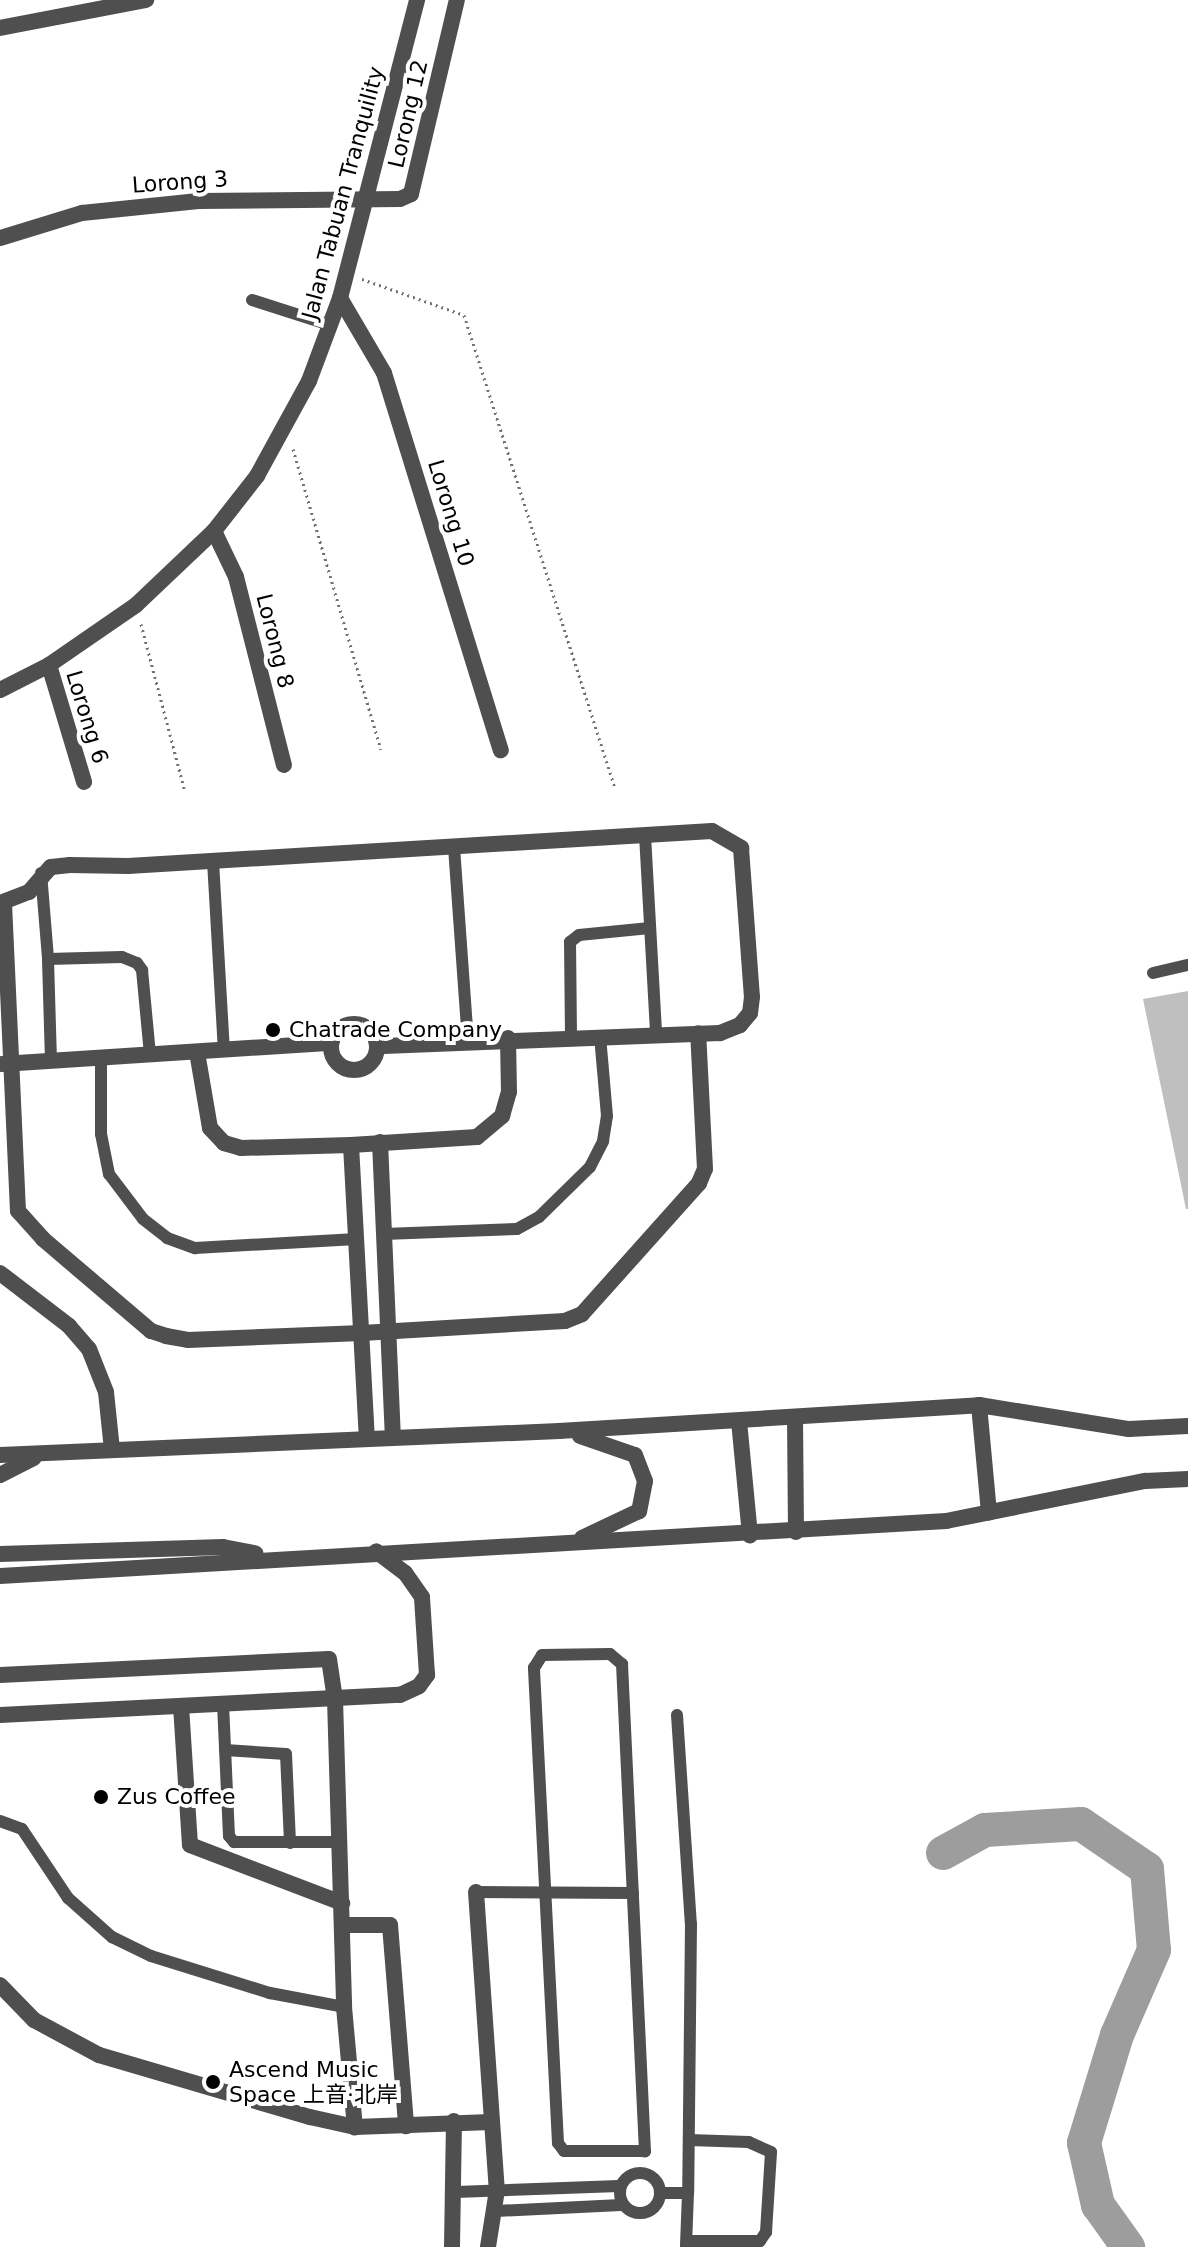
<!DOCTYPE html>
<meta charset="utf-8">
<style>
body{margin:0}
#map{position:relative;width:1188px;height:2247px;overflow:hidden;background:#fff;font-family:"DejaVu Sans","Noto Sans SC",sans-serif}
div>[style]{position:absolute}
.river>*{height:34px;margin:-17px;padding:0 17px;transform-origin:17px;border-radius:17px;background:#9d9d9d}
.building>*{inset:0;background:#bfbfbf}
.path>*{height:3px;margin-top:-1.5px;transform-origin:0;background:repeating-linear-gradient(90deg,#717171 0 2px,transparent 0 6px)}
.service>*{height:12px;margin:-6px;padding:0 6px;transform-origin:6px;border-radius:6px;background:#4f4f4f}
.service>.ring{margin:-6px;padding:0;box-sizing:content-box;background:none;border:12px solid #4f4f4f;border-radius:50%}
.minor>*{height:16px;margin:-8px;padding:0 8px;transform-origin:8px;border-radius:8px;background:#4f4f4f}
.minor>.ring{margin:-8px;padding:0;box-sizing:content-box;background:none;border:16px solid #4f4f4f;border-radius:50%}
.tertiary>*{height:16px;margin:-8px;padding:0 8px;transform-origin:8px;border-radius:8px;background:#4f4f4f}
.dots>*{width:22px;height:22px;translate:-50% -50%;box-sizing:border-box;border:4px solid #fff;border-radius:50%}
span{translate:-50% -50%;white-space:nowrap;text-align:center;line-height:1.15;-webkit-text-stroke:8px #fff;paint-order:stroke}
.street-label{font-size:22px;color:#000}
.poi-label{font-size:22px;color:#000}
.left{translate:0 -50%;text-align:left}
</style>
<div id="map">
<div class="river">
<i style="left:943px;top:1853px;width:48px;rotate:-28.7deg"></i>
<i style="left:985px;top:1830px;width:96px;rotate:-3.6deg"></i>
<i style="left:1081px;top:1824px;width:80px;rotate:34.3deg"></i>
<i style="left:1147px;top:1869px;width:81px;rotate:85.1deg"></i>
<i style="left:1154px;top:1950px;width:93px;rotate:113.5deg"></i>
<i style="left:1117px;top:2035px;width:113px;rotate:107deg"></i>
<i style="left:1084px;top:2143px;width:64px;rotate:77.3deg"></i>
<i style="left:1098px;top:2205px;width:52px;rotate:54.5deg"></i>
</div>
<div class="building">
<i style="clip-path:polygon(1188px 991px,1188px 1209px,1186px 1209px,1143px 999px)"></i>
</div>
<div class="path">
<i style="left:362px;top:279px;width:108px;rotate:19.4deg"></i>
<i style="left:464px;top:315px;width:494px;rotate:72.3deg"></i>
<i style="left:293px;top:449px;width:313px;rotate:73.7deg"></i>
<i style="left:141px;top:624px;width:170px;rotate:75.3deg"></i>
</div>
<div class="service">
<i style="left:252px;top:300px;width:82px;rotate:17.8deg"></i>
<i style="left:645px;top:835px;width:199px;rotate:86.8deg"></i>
<i style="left:454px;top:847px;width:194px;rotate:85.9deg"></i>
<i style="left:213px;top:861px;width:189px;rotate:86.7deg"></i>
<i style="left:41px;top:873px;width:86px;rotate:85.3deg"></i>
<i style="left:1153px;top:973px;width:36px;rotate:-13deg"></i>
<i style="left:571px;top:1036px;width:94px;rotate:-90.6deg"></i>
<i style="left:570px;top:942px;width:11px;rotate:-38deg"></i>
<i style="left:579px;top:935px;width:71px;rotate:-5.6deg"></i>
<i style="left:101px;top:1057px;width:77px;rotate:90deg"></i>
<i style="left:101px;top:1134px;width:41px;rotate:78.7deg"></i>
<i style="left:109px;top:1174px;width:56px;rotate:52.9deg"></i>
<i style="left:143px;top:1219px;width:31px;rotate:38deg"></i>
<i style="left:167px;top:1238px;width:30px;rotate:20deg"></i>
<i style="left:195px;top:1248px;width:162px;rotate:-3.2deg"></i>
<i style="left:51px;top:1061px;width:102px;rotate:-91.7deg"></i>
<i style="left:48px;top:959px;width:74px;rotate:-1.5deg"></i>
<i style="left:122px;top:957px;width:16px;rotate:22deg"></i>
<i style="left:137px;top:963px;width:9px;rotate:54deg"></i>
<i style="left:142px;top:970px;width:84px;rotate:84.6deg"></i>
<i style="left:384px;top:1234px;width:133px;rotate:-2.2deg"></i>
<i style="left:517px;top:1229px;width:25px;rotate:-29deg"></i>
<i style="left:539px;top:1217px;width:71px;rotate:-44.4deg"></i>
<i style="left:590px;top:1167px;width:29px;rotate:-63deg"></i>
<i style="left:603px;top:1141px;width:25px;rotate:-81deg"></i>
<i style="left:607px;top:1116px;width:80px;rotate:-95deg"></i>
<i style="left:610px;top:1654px;width:16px;rotate:40deg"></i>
<i style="left:622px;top:1664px;width:488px;rotate:87.3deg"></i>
<i style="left:645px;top:2151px;width:81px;rotate:180deg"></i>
<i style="left:564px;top:2151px;width:10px;rotate:-127deg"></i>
<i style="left:558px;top:2143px;width:476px;rotate:-92.9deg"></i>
<i style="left:534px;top:1668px;width:15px;rotate:-58deg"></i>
<i style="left:542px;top:1655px;width:68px;rotate:-0.8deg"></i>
<i style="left:223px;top:1704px;width:132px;rotate:87.4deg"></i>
<i style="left:229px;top:1836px;width:8px;rotate:50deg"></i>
<i style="left:234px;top:1842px;width:106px"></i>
<i style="left:677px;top:1715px;width:209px;rotate:86.2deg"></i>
<i style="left:691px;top:1924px;width:269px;rotate:90.6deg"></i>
<i style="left:225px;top:1750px;width:61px;rotate:3.8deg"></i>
<i style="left:286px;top:1754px;width:89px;rotate:87.4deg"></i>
<i style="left:0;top:1821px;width:23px;rotate:20deg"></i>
<i style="left:22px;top:1829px;width:83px;rotate:56.3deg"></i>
<i style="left:68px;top:1898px;width:59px;rotate:41.6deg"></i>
<i style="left:112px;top:1937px;width:43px;rotate:26deg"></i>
<i style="left:151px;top:1956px;width:125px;rotate:17.3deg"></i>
<i style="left:270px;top:1993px;width:75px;rotate:10.7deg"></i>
<i style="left:476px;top:1892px;width:157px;rotate:0.4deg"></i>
<i class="ring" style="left:620px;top:2173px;width:28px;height:28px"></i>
<i style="left:456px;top:2192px;width:163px;rotate:-2.1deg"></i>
<i style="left:660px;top:2193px;width:28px"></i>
<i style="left:688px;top:2193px;width:53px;rotate:92.2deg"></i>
<i style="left:496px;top:2211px;width:125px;rotate:-2.7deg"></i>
<i style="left:687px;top:2241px;width:73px"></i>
<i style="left:760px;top:2241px;width:11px;rotate:-56deg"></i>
<i style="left:766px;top:2232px;width:80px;rotate:-86.4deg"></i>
<i style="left:771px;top:2152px;width:24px;rotate:-156deg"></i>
<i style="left:749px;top:2142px;width:60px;rotate:-178.1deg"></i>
</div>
<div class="minor">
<i style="left:0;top:28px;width:149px;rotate:-10.9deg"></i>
<i style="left:0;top:238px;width:86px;rotate:-17deg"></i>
<i style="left:82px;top:213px;width:117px;rotate:-5.9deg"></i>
<i style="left:198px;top:201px;width:202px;rotate:-0.6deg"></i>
<i style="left:400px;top:199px;width:12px;rotate:-24deg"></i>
<i style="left:411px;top:194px;width:199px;rotate:-76.7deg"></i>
<i style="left:340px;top:298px;width:87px;rotate:59.6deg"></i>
<i style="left:384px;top:373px;width:395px;rotate:72.8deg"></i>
<i style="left:214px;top:531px;width:51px;rotate:64.4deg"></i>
<i style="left:236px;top:577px;width:194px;rotate:75.7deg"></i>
<i style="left:49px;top:665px;width:122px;rotate:73.3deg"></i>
<i style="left:0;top:903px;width:31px;rotate:-21deg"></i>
<i style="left:29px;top:892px;width:33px;rotate:-49deg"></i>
<i style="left:51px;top:867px;width:19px;rotate:-6deg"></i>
<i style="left:70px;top:865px;width:58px;rotate:1deg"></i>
<i style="left:128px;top:866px;width:585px;rotate:-3.43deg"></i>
<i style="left:712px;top:831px;width:34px;rotate:30deg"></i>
<i style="left:741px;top:848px;width:149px;rotate:85.8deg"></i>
<i style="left:752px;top:997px;width:16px;rotate:97deg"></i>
<i style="left:750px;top:1013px;width:16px;rotate:130deg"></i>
<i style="left:740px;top:1025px;width:22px;rotate:158deg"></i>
<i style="left:720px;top:1033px;width:343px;rotate:177.8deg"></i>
<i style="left:4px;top:903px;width:308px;rotate:87.4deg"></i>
<i style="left:18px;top:1211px;width:38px;rotate:48deg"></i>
<i style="left:43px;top:1239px;width:142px;rotate:40.4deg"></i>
<i style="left:151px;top:1331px;width:16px;rotate:18deg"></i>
<i style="left:166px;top:1336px;width:22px;rotate:10deg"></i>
<i style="left:188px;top:1340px;width:174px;rotate:-2.3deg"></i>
<i style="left:362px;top:1333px;width:203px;rotate:-3.4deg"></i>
<i style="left:565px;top:1321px;width:18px;rotate:-22deg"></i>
<i style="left:582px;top:1314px;width:176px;rotate:-48.2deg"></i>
<i style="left:699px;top:1183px;width:15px;rotate:-67deg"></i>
<i style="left:705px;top:1169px;width:136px;rotate:-92.9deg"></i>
<i class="ring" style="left:331px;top:1024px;width:30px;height:30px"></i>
<i style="left:197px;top:1052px;width:77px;rotate:80.3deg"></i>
<i style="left:210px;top:1128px;width:21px;rotate:47deg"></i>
<i style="left:224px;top:1143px;width:18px;rotate:16deg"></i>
<i style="left:241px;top:1148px;width:110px;rotate:-1.6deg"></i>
<i style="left:351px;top:1145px;width:126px;rotate:-3.6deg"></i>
<i style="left:477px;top:1137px;width:33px;rotate:-40deg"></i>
<i style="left:502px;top:1116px;width:25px;rotate:-74deg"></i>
<i style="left:509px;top:1092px;width:54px;rotate:-91.1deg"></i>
<i style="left:2px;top:1064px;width:330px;rotate:-3.7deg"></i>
<i style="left:380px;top:1142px;width:295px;rotate:87.5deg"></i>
<i style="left:351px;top:1145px;width:294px;rotate:86.9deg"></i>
<i style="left:0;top:1273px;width:87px;rotate:37.5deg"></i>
<i style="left:69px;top:1326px;width:30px;rotate:49deg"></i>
<i style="left:89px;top:1349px;width:46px;rotate:68.4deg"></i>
<i style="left:106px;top:1392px;width:58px;rotate:84.1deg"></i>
<i style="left:0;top:1675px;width:329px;rotate:-2.8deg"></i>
<i style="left:329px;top:1659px;width:40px;rotate:81.5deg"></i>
<i style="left:335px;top:1699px;width:308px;rotate:88.3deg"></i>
<i style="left:344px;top:2007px;width:121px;rotate:84.8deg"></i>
<i style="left:181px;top:1706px;width:139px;rotate:86.3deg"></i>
<i style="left:190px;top:1845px;width:163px;rotate:20.9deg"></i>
<i style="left:0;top:1715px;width:400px;rotate:-2.9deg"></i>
<i style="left:400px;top:1695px;width:21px;rotate:-25deg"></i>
<i style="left:419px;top:1686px;width:14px;rotate:-54deg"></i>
<i style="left:427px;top:1675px;width:78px;rotate:-93.7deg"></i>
<i style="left:422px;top:1597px;width:29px;rotate:-125deg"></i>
<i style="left:405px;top:1573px;width:36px;rotate:-143deg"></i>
<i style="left:476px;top:1892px;width:299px;rotate:86deg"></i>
<i style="left:497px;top:2190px;width:58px;rotate:99deg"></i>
<i style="left:342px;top:1925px;width:48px"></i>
<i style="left:390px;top:1925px;width:202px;rotate:85.4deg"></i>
<i style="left:0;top:1985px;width:49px;rotate:45.8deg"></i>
<i style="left:34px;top:2020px;width:74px;rotate:28.3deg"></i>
<i style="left:99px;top:2055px;width:220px;rotate:16.4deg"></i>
<i style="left:310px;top:2117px;width:46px;rotate:12.5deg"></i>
<i style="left:355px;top:2127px;width:136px;rotate:-2.1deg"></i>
<i style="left:452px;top:2247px;width:126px;rotate:-89.1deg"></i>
</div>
<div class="tertiary">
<i style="left:0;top:690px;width:55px;rotate:-27deg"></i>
<i style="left:49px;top:665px;width:106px;rotate:-34.6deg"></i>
<i style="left:136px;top:605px;width:108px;rotate:-43.5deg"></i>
<i style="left:214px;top:531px;width:70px;rotate:-52deg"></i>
<i style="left:257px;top:476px;width:108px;rotate:-61.3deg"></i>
<i style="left:309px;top:381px;width:89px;rotate:-69.5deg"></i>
<i style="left:340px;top:298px;width:308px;rotate:-75.5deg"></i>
<i style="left:979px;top:1405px;width:108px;rotate:84.7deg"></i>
<i style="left:795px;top:1417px;width:115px;rotate:89.5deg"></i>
<i style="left:739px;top:1421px;width:115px;rotate:84.5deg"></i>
<i style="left:580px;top:1436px;width:58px;rotate:19.1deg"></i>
<i style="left:635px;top:1455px;width:28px;rotate:69deg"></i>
<i style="left:645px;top:1481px;width:31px;rotate:101deg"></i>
<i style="left:639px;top:1511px;width:63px;rotate:154.7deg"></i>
<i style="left:0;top:1455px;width:560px;rotate:-2.46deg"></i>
<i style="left:559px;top:1431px;width:421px;rotate:-3.5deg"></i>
<i style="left:979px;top:1405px;width:152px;rotate:9.1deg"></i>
<i style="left:1129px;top:1429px;width:59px;rotate:-2.9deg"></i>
<i style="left:0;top:1475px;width:38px;rotate:-27deg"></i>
<i style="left:0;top:1554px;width:223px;rotate:-1.8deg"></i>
<i style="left:223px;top:1547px;width:33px;rotate:11deg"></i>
<i style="left:0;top:1576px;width:948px;rotate:-3.33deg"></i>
<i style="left:946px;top:1521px;width:203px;rotate:-11.4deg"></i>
<i style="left:1145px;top:1481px;width:43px;rotate:-2.7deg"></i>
</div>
<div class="dots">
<i style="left:273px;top:1030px;background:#000"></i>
<i style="left:101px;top:1797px;background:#000"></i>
<i style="left:213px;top:2082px;background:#000"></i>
</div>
<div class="street-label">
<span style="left:408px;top:114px;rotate:-77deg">Lorong 12</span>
<span style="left:180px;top:182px;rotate:-4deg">Lorong 3</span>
<span style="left:343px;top:193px;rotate:-75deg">Jalan Tabuan Tranquility</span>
<span style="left:451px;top:513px;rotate:73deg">Lorong 10</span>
<span style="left:275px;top:641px;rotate:76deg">Lorong 8</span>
<span style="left:87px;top:717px;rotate:73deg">Lorong 6</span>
</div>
<div class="poi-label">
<span class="left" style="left:289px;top:1030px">Chatrade Company</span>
<span class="left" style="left:117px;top:1797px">Zus Coffee</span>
<span class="left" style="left:229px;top:2082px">Ascend Music<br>Space 上音·北岸</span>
</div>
</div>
